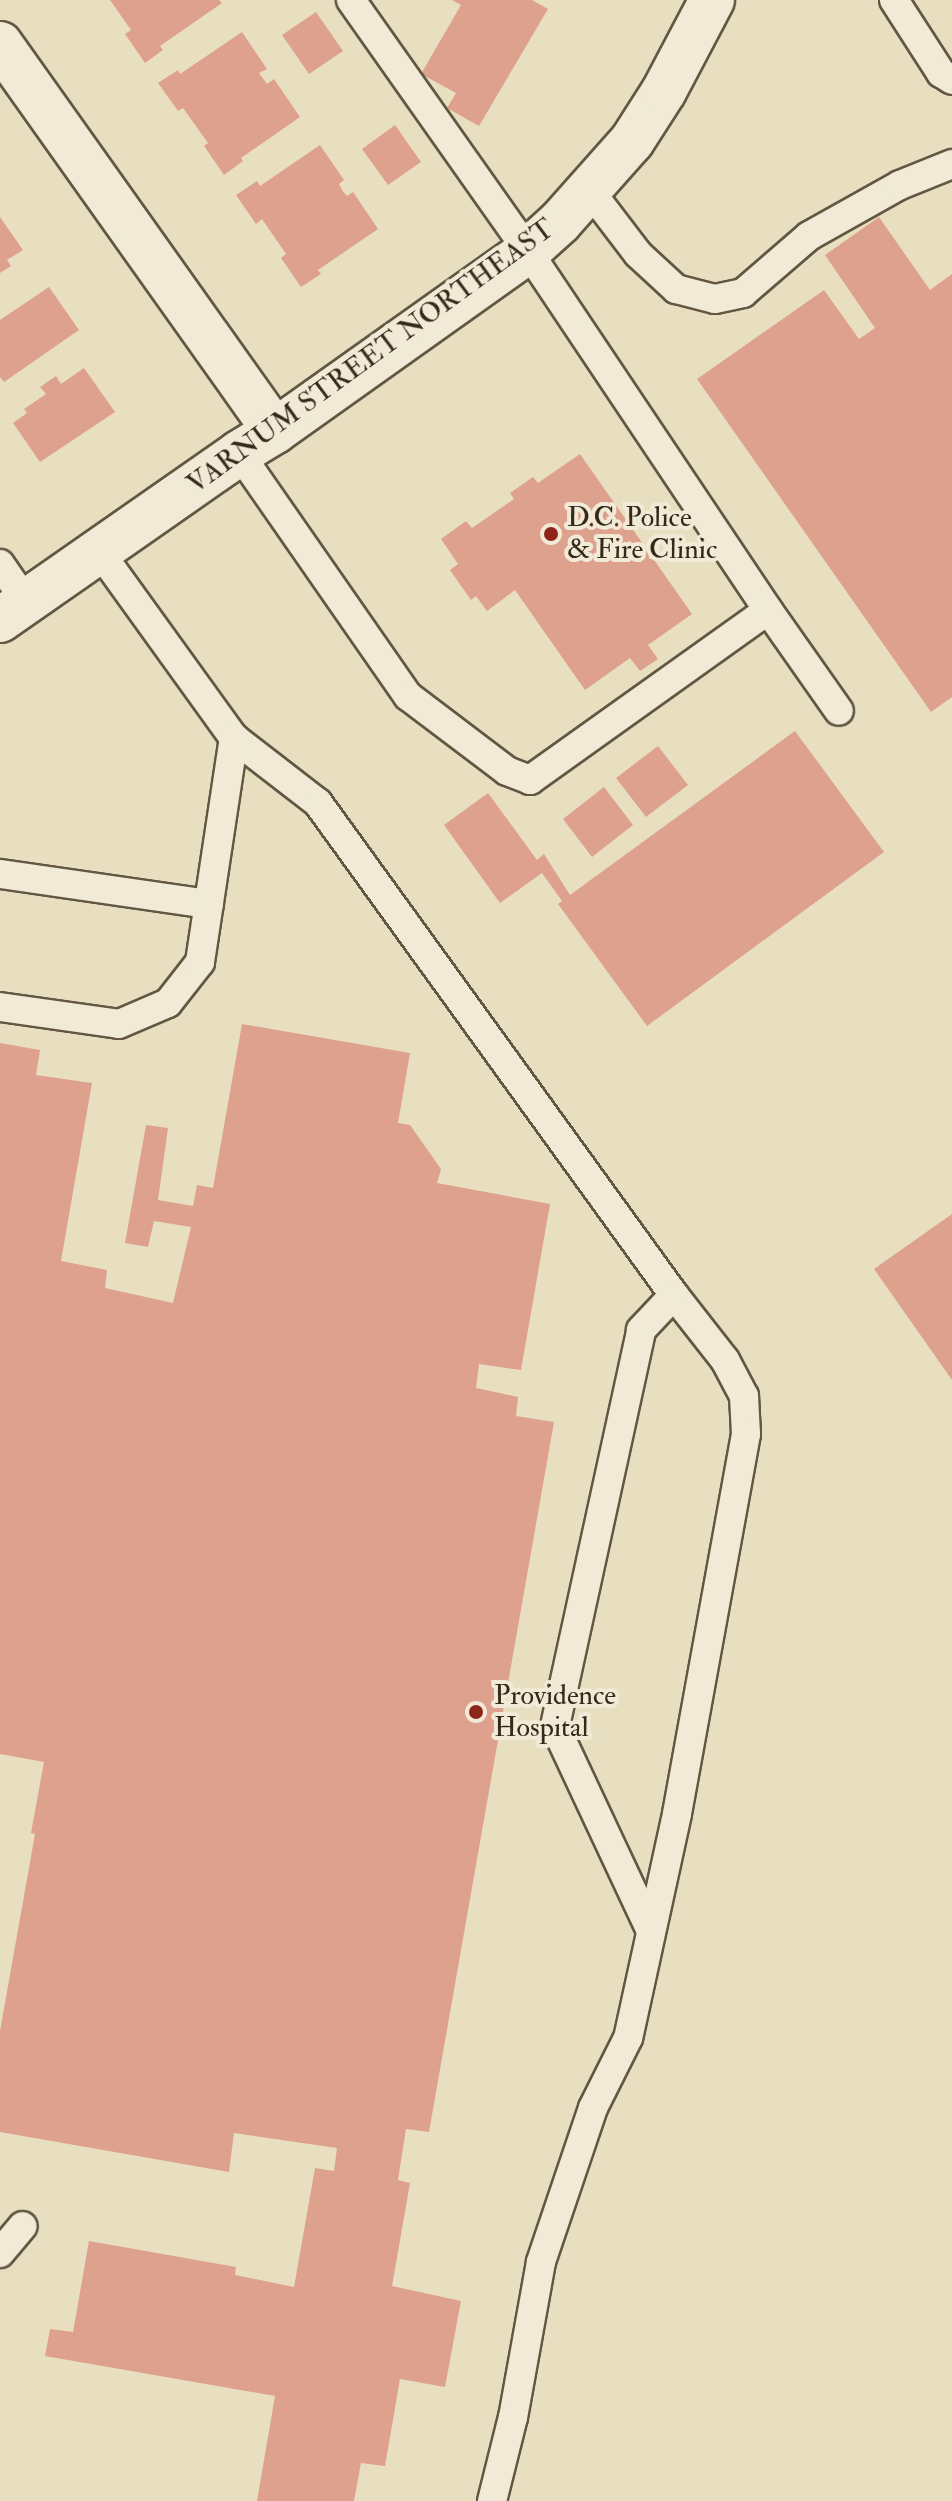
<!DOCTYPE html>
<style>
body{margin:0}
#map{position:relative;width:952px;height:2501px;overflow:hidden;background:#e8dfc0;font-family:"IM FELL Double Pica",serif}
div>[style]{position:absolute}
.building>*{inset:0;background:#dea18e}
.roads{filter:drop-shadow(2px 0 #635643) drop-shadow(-2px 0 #635643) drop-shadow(0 2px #635643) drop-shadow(0 -2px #635643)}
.service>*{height:28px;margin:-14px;padding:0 14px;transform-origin:14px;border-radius:14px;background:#f0ead6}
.minor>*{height:44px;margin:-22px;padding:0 22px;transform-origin:22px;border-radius:22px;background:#f0ead6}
.dots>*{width:22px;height:22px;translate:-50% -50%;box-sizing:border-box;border:4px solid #f0ead6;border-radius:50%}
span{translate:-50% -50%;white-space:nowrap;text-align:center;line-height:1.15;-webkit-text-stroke:8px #f0ead6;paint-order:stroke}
.street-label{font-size:28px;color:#372919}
.poi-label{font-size:28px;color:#372919}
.left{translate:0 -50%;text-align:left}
</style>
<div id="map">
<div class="building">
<i style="clip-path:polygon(110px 0,219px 0,222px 3px,160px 46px,163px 50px,145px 63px,125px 34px,131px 30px)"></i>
<i style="clip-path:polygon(452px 0,532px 0,548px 9px,479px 126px,447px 108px,456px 93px,421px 74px,461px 5px)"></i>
<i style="clip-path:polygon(316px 12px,343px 51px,309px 74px,282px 35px)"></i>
<i style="clip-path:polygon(242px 32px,267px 69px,259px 73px,267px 84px,274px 79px,300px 117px,241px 158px,243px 161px,224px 175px,204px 146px,208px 143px,183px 108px,178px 111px,158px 83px,178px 70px,180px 74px)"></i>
<i style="clip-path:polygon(395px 125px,421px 162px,388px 185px,362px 149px)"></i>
<i style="clip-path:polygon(320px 145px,344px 180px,339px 184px,342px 190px,347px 196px,353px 192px,378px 229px,318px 270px,321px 274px,301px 287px,281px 258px,286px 254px,262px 219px,256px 224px,236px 195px,257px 181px,260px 186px)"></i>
<i style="clip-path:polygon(0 217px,23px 250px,7px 260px,11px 266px,0 273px)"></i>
<i style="clip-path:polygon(879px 217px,930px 290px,952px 274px,952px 697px,931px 712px,697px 379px,824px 290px,859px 339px,875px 328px,825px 255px)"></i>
<i style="clip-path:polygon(49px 287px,79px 330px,4px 382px,0 377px,0 320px)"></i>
<i style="clip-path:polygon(84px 368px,115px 412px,40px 462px,13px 423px,27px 413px,24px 409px,46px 394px,40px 387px,56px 376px,61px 384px)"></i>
<i style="clip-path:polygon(580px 454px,692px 614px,648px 645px,658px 659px,640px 671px,630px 658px,585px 690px,515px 590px,487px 611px,476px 596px,471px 600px,450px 570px,458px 564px,441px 539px,466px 521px,472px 528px,514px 499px,510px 493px,533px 477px,538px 483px)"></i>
<i style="clip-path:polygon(795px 731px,884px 852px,647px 1026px,558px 904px,562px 901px,542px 873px,500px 903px,444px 825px,488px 793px,537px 860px,544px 854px,570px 895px)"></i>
<i style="clip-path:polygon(658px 746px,688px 785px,646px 817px,616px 778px)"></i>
<i style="clip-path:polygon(604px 787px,633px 825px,592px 857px,563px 819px)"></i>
<i style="clip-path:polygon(242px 1024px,410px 1053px,398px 1123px,410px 1125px,441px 1169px,437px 1183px,550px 1204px,521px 1370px,479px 1364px,476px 1388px,518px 1397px,516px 1416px,554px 1422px,429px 2132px,406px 2129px,398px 2180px,410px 2183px,392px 2286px,461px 2301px,445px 2387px,400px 2379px,385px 2466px,361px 2463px,354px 2501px,257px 2501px,275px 2396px,45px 2356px,50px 2329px,73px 2332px,89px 2241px,236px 2267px,235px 2275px,294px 2287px,315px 2168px,334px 2171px,337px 2148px,234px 2133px,229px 2172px,0 2132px,0 2031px,35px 1834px,31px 1833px,44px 1762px,0 1754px,0 1043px,40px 1050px,36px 1075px,92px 1083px,61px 1261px,107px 1270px,105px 1288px,173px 1303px,191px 1227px,154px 1221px,148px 1247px,125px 1243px,146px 1125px,168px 1128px,158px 1200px,193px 1206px,197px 1185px,213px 1188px)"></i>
<i style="clip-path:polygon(952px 1214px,952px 1380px,874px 1269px)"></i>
</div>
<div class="roads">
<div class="service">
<i style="left:894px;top:0;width:87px;rotate:57.2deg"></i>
<i style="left:941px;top:73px;width:13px;rotate:32deg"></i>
<i style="left:590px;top:191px;width:79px;rotate:52.7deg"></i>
<i style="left:638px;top:254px;width:52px;rotate:42.6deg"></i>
<i style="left:676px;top:289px;width:40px;rotate:14.4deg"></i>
<i style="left:715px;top:299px;width:29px;rotate:-12deg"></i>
<i style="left:743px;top:293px;width:87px;rotate:-40.8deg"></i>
<i style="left:809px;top:236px;width:104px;rotate:-29.3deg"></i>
<i style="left:900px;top:185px;width:56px;rotate:-22deg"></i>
<i style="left:239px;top:453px;width:296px;rotate:55.2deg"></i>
<i style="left:408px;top:696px;width:124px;rotate:37.1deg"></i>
<i style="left:507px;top:771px;width:25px;rotate:21deg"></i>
<i style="left:530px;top:780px;width:292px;rotate:-35.5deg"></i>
<i style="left:768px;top:610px;width:432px;rotate:-123.8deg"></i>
<i style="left:528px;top:251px;width:307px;rotate:-125.2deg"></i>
<i style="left:99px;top:551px;width:231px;rotate:54.2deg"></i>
<i style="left:234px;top:738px;width:106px;rotate:37.7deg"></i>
<i style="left:318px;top:803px;width:607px;rotate:54.11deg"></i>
<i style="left:674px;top:1295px;width:83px;rotate:51.9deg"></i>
<i style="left:725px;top:1360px;width:41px;rotate:62.2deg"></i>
<i style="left:744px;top:1396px;width:38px;rotate:87deg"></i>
<i style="left:746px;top:1434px;width:386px;rotate:100.3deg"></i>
<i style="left:677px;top:1814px;width:229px;rotate:102.3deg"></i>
<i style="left:628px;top:2038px;width:78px;rotate:116.6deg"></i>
<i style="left:593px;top:2108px;width:163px;rotate:108.7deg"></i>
<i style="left:541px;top:2262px;width:158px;rotate:100.2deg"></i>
<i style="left:513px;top:2417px;width:87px;rotate:104deg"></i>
<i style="left:0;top:564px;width:46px;rotate:55.6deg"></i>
<i style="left:768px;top:610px;width:123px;rotate:54.9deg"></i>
<i style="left:0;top:874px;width:211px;rotate:8.2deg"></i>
<i style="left:0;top:1007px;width:120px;rotate:8.1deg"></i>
<i style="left:119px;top:1024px;width:53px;rotate:-23.2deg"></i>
<i style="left:168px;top:1003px;width:52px;rotate:-52deg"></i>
<i style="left:200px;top:962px;width:227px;rotate:-81.4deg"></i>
<i style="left:651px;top:1931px;width:226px;rotate:-115.1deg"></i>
<i style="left:555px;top:1726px;width:405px;rotate:-77.7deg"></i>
<i style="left:641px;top:1330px;width:48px;rotate:-46.7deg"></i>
<i style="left:0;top:2253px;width:35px;rotate:-50deg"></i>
</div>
<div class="minor">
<i style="left:0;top:44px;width:475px;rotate:54.6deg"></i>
<i style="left:0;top:620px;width:292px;rotate:-34.9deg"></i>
<i style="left:239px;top:453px;width:42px;rotate:-31.4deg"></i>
<i style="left:275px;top:431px;width:310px;rotate:-35.4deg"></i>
<i style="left:528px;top:251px;width:43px;rotate:-42.2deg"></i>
<i style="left:560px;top:222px;width:108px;rotate:-48.4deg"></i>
<i style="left:632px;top:141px;width:59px;rotate:-57.4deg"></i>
<i style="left:664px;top:91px;width:103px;rotate:-62.2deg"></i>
</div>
</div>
<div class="dots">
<i style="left:551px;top:534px;background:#8f2418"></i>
<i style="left:476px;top:1712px;background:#8f2418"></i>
</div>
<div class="street-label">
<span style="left:371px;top:357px;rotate:-36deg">VARNUM STREET NORTHEAST</span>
</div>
<div class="poi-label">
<span class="left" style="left:567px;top:534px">D.C. Police<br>&amp; Fire Clinic</span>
<span class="left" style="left:494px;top:1712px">Providence<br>Hospital</span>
</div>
</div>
